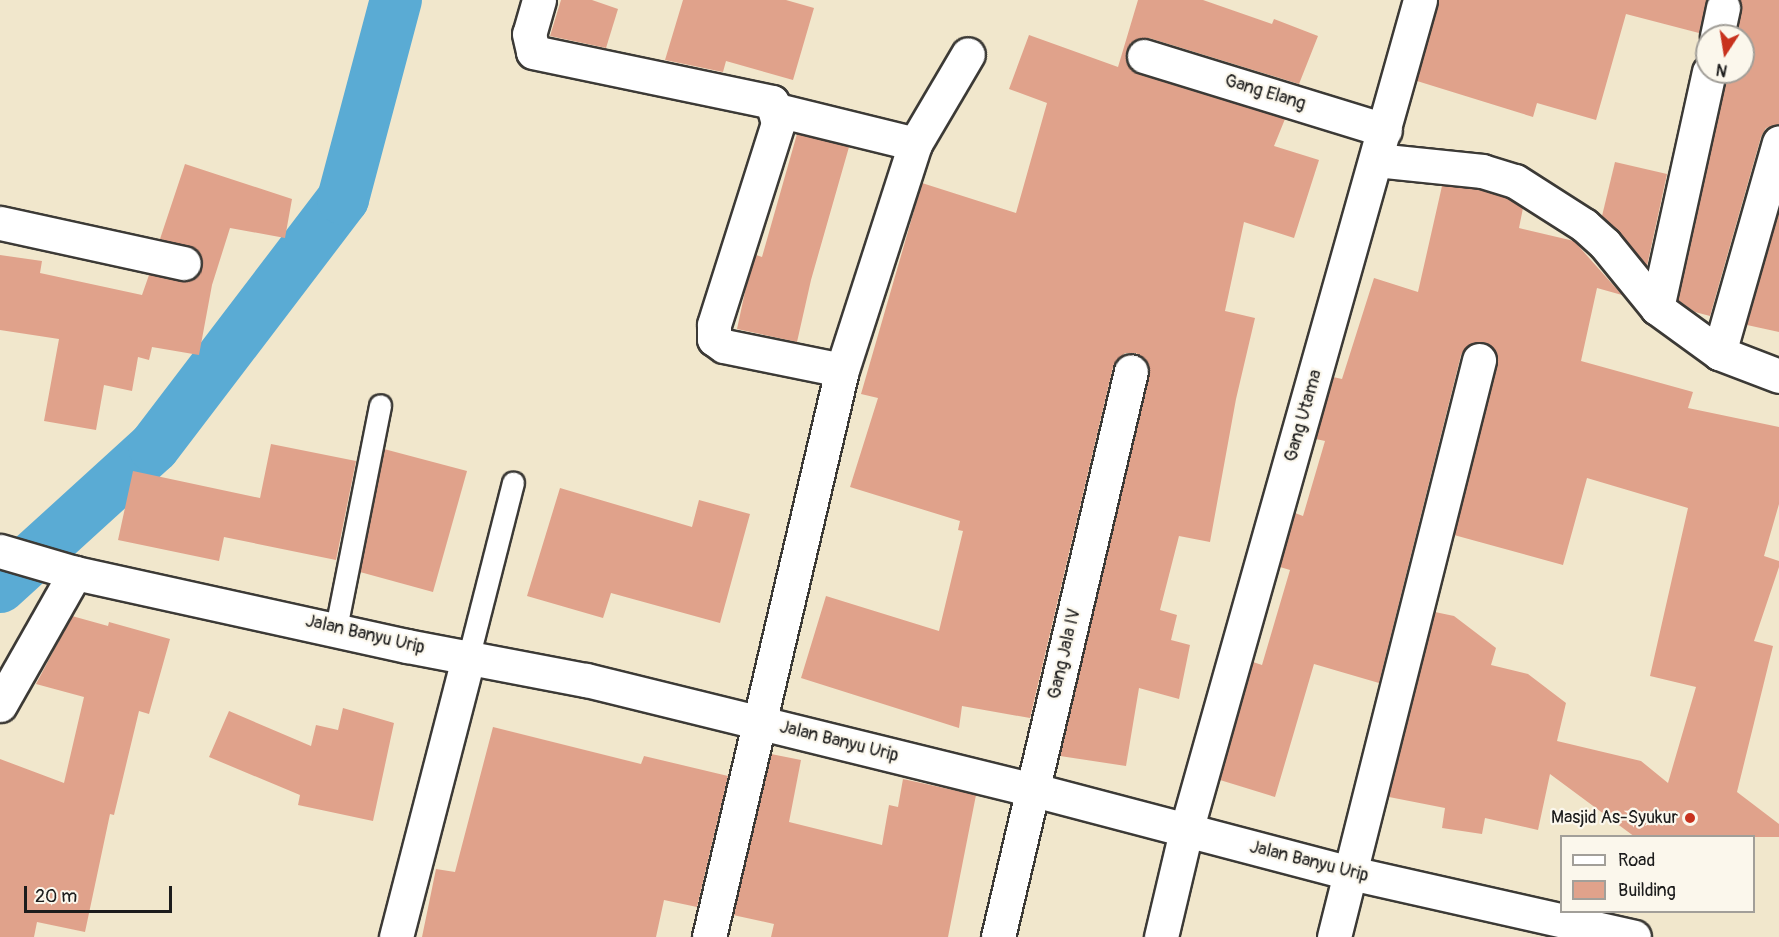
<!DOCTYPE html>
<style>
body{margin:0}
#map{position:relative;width:1779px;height:937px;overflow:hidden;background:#f1e7cc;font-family:Pangolin,sans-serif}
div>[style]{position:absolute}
.canal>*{height:52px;margin:-26px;padding:0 26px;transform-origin:26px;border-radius:26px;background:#5aabd4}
.building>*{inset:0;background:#e0a28b}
.roads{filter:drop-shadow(2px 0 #3c3a36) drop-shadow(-2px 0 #3c3a36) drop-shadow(0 2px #3c3a36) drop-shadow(0 -2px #3c3a36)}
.lane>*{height:21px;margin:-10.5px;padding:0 10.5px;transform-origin:10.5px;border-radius:10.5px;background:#fff}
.street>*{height:33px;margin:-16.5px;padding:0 16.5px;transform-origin:16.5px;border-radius:16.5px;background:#fff}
.dots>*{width:16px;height:16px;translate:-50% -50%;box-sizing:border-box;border:3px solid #fbf7ec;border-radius:50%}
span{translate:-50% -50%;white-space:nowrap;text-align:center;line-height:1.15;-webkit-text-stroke:4.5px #fbf7ec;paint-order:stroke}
.street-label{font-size:18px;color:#1c1c1c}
.poi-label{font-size:18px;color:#1c1c1c}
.right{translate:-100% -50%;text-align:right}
.legend{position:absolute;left:1560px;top:835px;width:195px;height:78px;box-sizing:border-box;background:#fbf7ec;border:2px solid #a29f99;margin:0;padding:8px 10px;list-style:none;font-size:18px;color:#1c1c1c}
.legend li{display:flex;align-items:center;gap:12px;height:30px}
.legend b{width:30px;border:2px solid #a29f99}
.north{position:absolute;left:1695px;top:24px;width:60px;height:60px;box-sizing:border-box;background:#fbf7ec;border:2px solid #a29f99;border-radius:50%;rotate:192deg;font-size:16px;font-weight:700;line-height:24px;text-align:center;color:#1c1c1c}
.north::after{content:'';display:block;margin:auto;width:21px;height:27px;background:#c8321e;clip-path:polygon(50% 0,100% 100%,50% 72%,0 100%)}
.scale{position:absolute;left:24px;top:886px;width:148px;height:27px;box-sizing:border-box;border:3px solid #1c1c1c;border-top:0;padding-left:8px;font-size:18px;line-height:21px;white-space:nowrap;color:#1c1c1c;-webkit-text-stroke:4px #fbf7ec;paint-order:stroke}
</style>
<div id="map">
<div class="canal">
<i style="left:0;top:587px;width:208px;rotate:-42.3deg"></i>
<i style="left:154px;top:447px;width:312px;rotate:-52.7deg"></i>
<i style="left:343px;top:199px;width:206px;rotate:-75.1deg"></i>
</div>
<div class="building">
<i style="clip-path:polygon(561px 0,592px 0,618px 9px,606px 48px,550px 36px)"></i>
<i style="clip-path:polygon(683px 0,786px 0,814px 8px,793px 80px,726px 61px,723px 72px,665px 60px)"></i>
<i style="clip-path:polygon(1138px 0,1203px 0,1272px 24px,1274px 19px,1318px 36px,1299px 84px,1149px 38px,1131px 43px,1126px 60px,1138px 74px,1285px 119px,1274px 146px,1319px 160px,1294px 238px,1244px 222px,1225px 311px,1255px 318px,1236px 399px,1210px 542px,1179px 536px,1160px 610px,1177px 615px,1171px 640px,1190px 645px,1179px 699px,1139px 688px,1126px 766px,1060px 756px,1149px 375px,1149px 365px,1136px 353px,1125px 353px,1113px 367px,1030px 718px,962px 706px,959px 728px,801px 678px,826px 596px,939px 631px,963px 531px,958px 530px,960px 521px,850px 487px,878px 398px,861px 394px,922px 183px,1016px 213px,1047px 103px,1009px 89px,1029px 35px,1118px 67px)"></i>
<i style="clip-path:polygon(1438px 0,1707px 0,1699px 33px,1626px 14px,1596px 120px,1537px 103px,1533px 117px,1417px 81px)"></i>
<i style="clip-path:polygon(1739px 0,1779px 0,1779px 124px,1766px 128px,1761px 137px,1710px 316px,1695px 312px,1678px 300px,1728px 72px,1743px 72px,1743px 36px,1736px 36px)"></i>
<i style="clip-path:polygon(797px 134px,849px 147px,811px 280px,797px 342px,737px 329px,746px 287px,756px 255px,762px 257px)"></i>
<i style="clip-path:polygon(1615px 162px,1667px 174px,1647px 266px,1602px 216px)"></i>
<i style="clip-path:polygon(185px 164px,292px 199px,285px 238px,230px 228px,212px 285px,199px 355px,152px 347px,149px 360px,138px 357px,132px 391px,104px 385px,96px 430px,44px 421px,59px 339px,0 330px,0 255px,42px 261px,40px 273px,142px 295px,149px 275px,190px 281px,202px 268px,197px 250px,160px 239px)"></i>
<i style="clip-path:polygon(1442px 186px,1478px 189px,1507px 198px,1523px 208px,1519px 228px,1574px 241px,1622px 295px,1597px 288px,1581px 361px,1693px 392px,1688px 408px,1779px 427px,1779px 504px,1764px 556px,1779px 561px,1779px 567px,1754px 641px,1773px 646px,1737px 792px,1779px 824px,1779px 837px,1635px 837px,1550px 774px,1538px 830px,1485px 818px,1482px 834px,1442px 828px,1445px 808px,1389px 797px,1435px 612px,1454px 616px,1496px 648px,1491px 665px,1528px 674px,1566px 703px,1557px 741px,1641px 761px,1668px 783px,1696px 687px,1650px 676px,1688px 508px,1587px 478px,1563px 565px,1454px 535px,1497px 365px,1492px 347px,1483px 342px,1466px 347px,1461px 355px,1379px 683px,1314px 664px,1275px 797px,1220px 780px,1253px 662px,1262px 665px,1290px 570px,1280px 567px,1295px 513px,1303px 516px,1325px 441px,1316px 439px,1333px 377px,1342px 379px,1374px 278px,1418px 292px)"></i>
<i style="clip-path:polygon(1779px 211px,1779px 332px,1747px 325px)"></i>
<i style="clip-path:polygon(271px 444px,356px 461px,336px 560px,224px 537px,219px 561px,118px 540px,133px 471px,260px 498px)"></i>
<i style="clip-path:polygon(384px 449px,467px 471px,433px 592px,360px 572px)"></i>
<i style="clip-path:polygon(560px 488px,692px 527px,699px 500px,750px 514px,720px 623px,611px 593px,603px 618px,527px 596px)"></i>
<i style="clip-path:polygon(72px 616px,108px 626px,109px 622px,170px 639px,149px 714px,139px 711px,114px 815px,110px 814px,85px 932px,37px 922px,34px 937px,0 937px,0 759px,64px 783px,84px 697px,36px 684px)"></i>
<i style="clip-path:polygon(343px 708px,394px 723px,373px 821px,298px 805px,300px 795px,209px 757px,229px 711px,311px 746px,316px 725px,338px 730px)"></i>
<i style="clip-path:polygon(493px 727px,641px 764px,644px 756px,728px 776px,697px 907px,664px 900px,656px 937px,422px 937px,436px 869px,455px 872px)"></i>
<i style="clip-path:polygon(771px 754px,801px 760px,789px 822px,882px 845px,889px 805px,898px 807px,903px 779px,976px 795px,948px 937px,771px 937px,774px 924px,733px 915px)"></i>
</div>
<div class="roads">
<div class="lane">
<i style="left:336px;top:628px;width:227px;rotate:-78.8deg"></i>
<i style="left:469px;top:655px;width:178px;rotate:-75.7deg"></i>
</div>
<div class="street">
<i style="left:539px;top:0;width:35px;rotate:106deg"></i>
<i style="left:529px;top:34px;width:18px;rotate:77deg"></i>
<i style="left:533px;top:52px;width:244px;rotate:11.8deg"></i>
<i style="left:772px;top:102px;width:22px;rotate:74deg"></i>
<i style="left:778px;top:123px;width:212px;rotate:107.6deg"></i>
<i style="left:714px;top:325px;width:14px;rotate:90deg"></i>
<i style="left:714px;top:339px;width:12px;rotate:35deg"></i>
<i style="left:724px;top:346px;width:120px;rotate:11.5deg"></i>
<i style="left:1717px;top:36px;width:29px;rotate:-78deg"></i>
<i style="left:1144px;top:56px;width:252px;rotate:17.1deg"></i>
<i style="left:777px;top:110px;width:142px;rotate:13.8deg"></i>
<i style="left:1376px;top:160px;width:107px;rotate:5.9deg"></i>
<i style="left:1482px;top:171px;width:34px;rotate:17deg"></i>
<i style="left:1515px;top:181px;width:82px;rotate:32.5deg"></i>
<i style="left:1584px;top:225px;width:28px;rotate:42deg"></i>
<i style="left:1605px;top:244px;width:82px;rotate:50.9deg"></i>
<i style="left:1657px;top:308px;width:77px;rotate:36deg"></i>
<i style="left:1719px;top:353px;width:219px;rotate:-74.1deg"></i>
<i style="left:0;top:223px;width:188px;rotate:12.3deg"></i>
<i style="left:1657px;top:308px;width:242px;rotate:-77.6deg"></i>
<i style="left:1719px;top:353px;width:64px;rotate:21deg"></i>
<i style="left:0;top:551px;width:78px;rotate:16.3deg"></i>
<i style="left:75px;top:573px;width:340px;rotate:12.4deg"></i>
<i style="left:407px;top:646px;width:182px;rotate:10.8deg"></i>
<i style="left:586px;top:680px;width:461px;rotate:13.8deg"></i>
<i style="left:1034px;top:790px;width:328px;rotate:14.7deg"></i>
<i style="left:1351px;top:873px;width:290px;rotate:12.7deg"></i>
<i style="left:0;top:705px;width:152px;rotate:-60.4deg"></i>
<i style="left:396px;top:937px;width:291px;rotate:-75.5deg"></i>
<i style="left:709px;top:937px;width:582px;rotate:-76.8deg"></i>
<i style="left:842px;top:370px;width:237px;rotate:-72.1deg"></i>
<i style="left:915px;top:144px;width:104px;rotate:-59.5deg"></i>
<i style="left:998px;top:937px;width:581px;rotate:-76.78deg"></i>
<i style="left:1161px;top:937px;width:109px;rotate:-76.7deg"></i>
<i style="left:1186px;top:831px;width:863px;rotate:-74.27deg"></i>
<i style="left:1334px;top:937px;width:595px;rotate:-75.89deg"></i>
</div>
</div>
<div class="dots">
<i style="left:1690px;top:818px;background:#c8321e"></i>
</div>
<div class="street-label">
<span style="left:1265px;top:93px;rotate:17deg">Gang Elang</span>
<span style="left:1304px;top:416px;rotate:-74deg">Gang Utama</span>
<span style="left:365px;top:635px;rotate:13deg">Jalan Banyu Urip</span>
<span style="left:1065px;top:654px;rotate:-77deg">Gang Jala IV</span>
<span style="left:839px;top:742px;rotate:14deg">Jalan Banyu Urip</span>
<span style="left:1309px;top:862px;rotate:14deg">Jalan Banyu Urip</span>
</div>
<div class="poi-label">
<span class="right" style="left:1678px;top:818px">Masjid As-Syukur</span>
</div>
<ul class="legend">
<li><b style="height:8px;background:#fff"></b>Road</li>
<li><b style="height:16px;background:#e0a28b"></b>Building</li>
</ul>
<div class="north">N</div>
<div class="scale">20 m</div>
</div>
